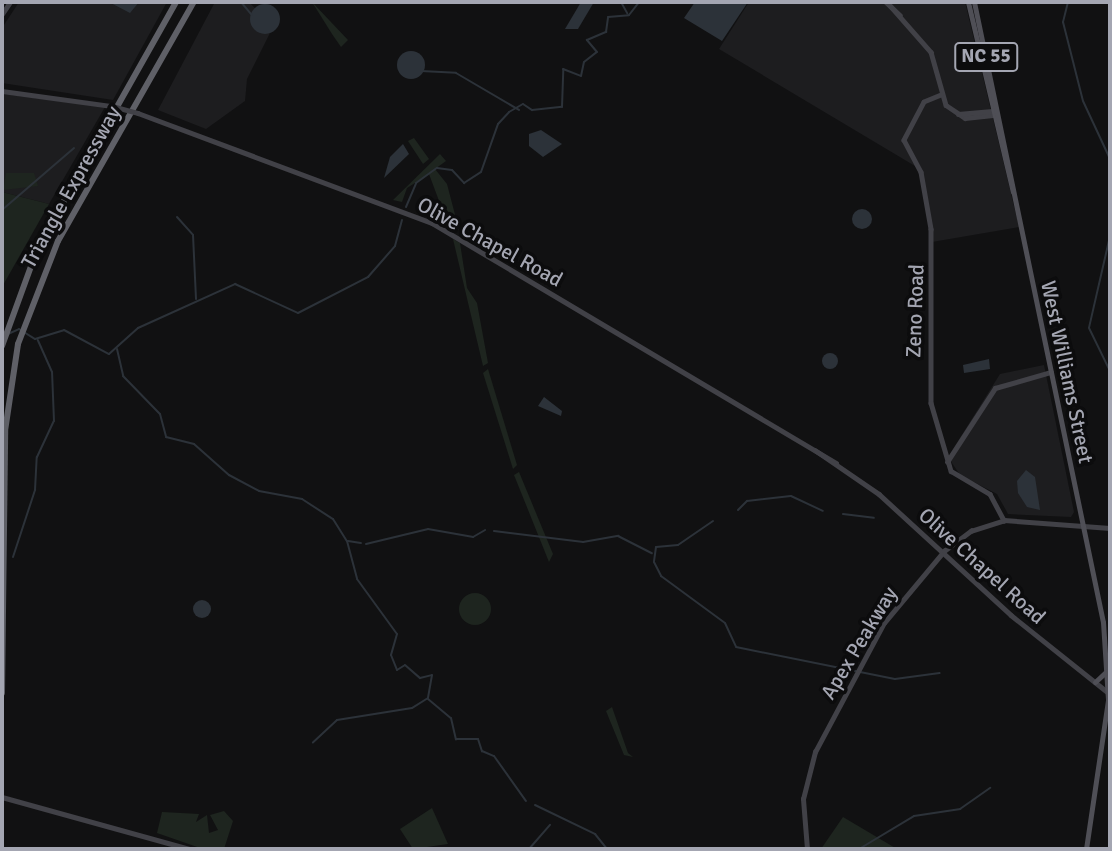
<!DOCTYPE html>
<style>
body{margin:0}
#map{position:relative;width:1112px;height:851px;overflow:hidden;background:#111112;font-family:Signika,sans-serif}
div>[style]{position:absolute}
.built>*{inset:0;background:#1d1d1f}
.green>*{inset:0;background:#1e251f}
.round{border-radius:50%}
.water>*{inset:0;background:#2c3239}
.stream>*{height:2px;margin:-1px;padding:0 1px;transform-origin:1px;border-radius:1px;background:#2c3239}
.secondary>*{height:4.5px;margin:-2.25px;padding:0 2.25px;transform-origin:2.25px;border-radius:2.25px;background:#414147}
.primary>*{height:5px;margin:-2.5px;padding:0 2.5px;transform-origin:2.5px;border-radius:2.5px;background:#4f4f56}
.highway>*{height:6px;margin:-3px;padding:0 3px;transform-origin:3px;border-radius:3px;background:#5f6067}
.secondary-bridge>*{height:4.5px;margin:-2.25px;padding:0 2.25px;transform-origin:2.25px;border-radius:2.25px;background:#414147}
span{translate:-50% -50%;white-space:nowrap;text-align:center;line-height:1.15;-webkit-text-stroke:7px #0c0c0d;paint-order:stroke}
.shield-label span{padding:2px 5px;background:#0c0c0d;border:2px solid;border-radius:5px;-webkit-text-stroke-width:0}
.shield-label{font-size:19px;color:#a4a6b2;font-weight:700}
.street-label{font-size:21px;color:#a4a6b2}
.frame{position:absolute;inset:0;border:4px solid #a4a6b2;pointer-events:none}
</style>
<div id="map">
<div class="built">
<i style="clip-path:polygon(19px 2px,167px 2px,113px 100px,2px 83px,2px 28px)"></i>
<i style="clip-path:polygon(215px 2px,249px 2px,273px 27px,247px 79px,245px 101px,206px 129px,158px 110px)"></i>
<i style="clip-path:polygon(749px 2px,965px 2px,1019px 227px,932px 242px,920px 169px,719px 49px)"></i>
<i style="clip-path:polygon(2px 94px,105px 107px,49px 204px,2px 192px)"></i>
<i style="clip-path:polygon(1044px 365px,1074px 512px,1071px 517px,1008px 514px,997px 494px,960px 475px,948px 457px,1000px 374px)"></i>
</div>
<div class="green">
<i style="clip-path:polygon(312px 2px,348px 40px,341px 47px,332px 34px)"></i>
<i style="clip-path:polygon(414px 138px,429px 159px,423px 164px,408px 141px)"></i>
<i style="clip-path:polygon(440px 154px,446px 161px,435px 169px,447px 184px,459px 230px,448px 225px,429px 174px,407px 188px,402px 202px,393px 200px)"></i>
<i style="clip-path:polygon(6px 173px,34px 173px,38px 186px,3px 190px)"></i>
<i style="clip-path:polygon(2px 192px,49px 204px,2px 287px)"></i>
<i style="clip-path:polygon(453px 239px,460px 243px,467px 288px,477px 303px,488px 363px,483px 366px)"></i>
<i style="clip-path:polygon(488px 369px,517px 465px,513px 469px,483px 373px)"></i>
<i style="clip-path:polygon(519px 472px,553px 554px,549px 562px,514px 475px)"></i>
<i class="round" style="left:459px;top:593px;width:32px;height:32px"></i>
<i style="clip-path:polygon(612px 707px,628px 753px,633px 757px,624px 755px,606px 711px)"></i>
<i style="clip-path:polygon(432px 808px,448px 844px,413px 849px,400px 829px)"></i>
<i style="clip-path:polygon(224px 811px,233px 821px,224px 849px,203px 849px,157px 833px,162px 812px,199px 814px,196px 822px,207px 815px,209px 833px,218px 830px,210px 815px)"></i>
<i style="clip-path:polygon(843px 817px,897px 849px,821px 849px)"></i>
</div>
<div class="water">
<i style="clip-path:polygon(109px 2px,139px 2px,130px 13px)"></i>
<i style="clip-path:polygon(581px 2px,594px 2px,578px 29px,565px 29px)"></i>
<i style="clip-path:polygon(695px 2px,743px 3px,748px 2px,722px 41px,684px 18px)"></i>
<i class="round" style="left:250px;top:4px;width:30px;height:30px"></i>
<i class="round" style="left:397px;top:51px;width:28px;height:28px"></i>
<i style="clip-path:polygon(541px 130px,562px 144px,543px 157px,529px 146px,529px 134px)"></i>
<i style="clip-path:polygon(403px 144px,409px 154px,384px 178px,390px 157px)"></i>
<i class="round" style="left:852px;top:209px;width:20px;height:20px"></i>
<i class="round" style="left:822px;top:353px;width:16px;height:16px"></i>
<i style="clip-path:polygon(989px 359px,990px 369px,964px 373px,963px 365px)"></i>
<i style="clip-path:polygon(544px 397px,562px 411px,561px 416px,538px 406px)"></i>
<i style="clip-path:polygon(1026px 470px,1035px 477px,1040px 510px,1027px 507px,1018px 493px,1017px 481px)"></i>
<i class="round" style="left:193px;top:600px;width:18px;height:18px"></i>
</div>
<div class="stream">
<i style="left:241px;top:2px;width:17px;rotate:50deg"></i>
<i style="left:621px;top:2px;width:13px;rotate:61deg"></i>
<i style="left:1068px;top:2px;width:21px;rotate:104deg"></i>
<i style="left:1063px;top:22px;width:81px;rotate:75.8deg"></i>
<i style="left:1083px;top:101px;width:64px;rotate:65deg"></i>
<i style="left:421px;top:71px;width:35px;rotate:3deg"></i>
<i style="left:456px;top:73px;width:73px;rotate:30.4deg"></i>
<i style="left:406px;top:207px;width:26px;rotate:-67deg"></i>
<i style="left:416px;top:183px;width:26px;rotate:-36deg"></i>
<i style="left:437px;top:168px;width:15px;rotate:8deg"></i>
<i style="left:452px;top:170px;width:18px;rotate:47deg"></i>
<i style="left:464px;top:183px;width:20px;rotate:-33deg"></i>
<i style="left:481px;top:172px;width:51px;rotate:-70.5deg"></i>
<i style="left:498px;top:124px;width:16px;rotate:-47deg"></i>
<i style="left:509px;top:112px;width:16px;rotate:-30deg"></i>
<i style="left:523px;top:104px;width:11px;rotate:34deg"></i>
<i style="left:532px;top:110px;width:30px;rotate:-6deg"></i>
<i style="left:562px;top:107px;width:38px;rotate:-88deg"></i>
<i style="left:563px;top:69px;width:19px;rotate:21deg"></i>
<i style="left:581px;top:76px;width:14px;rotate:-78deg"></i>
<i style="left:584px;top:62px;width:16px;rotate:-38deg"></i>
<i style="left:597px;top:52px;width:16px;rotate:-130deg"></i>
<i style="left:587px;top:40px;width:21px;rotate:-23deg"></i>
<i style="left:606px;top:32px;width:15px;rotate:-82deg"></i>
<i style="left:608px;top:17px;width:21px;rotate:-5deg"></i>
<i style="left:629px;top:15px;width:16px;rotate:-52deg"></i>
<i style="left:2px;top:210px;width:95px;rotate:-40.7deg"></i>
<i style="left:177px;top:217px;width:24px;rotate:48deg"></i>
<i style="left:193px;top:235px;width:64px;rotate:87.3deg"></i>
<i style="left:1110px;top:236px;width:94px;rotate:102.9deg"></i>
<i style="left:1089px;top:328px;width:48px;rotate:64deg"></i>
<i style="left:8px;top:334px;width:12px;rotate:-24deg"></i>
<i style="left:19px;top:329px;width:19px;rotate:32deg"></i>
<i style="left:35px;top:339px;width:30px;rotate:-17deg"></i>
<i style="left:64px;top:330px;width:51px;rotate:28.1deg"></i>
<i style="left:109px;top:354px;width:39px;rotate:-42deg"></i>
<i style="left:138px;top:328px;width:107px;rotate:-24.4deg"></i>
<i style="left:235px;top:284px;width:69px;rotate:24.7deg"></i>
<i style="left:298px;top:313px;width:79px;rotate:-27.2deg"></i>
<i style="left:368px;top:277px;width:41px;rotate:-48.9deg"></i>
<i style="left:395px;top:246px;width:27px;rotate:-75deg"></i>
<i style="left:117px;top:349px;width:28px;rotate:77deg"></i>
<i style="left:123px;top:376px;width:53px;rotate:45.8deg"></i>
<i style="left:160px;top:414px;width:24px;rotate:75deg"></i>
<i style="left:166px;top:437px;width:29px;rotate:14deg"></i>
<i style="left:194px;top:444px;width:47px;rotate:41.5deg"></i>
<i style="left:229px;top:475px;width:34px;rotate:28deg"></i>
<i style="left:259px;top:491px;width:44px;rotate:10.5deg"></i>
<i style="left:302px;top:499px;width:37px;rotate:33deg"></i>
<i style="left:333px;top:519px;width:26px;rotate:58deg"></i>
<i style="left:347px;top:541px;width:39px;rotate:75deg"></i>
<i style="left:357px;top:579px;width:68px;rotate:54deg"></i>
<i style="left:397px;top:634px;width:22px;rotate:106deg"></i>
<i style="left:391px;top:655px;width:16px;rotate:68deg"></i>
<i style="left:397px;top:670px;width:9px;rotate:-32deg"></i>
<i style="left:405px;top:665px;width:20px;rotate:41deg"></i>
<i style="left:420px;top:678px;width:12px;rotate:-14deg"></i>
<i style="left:432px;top:675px;width:23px;rotate:100deg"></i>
<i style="left:428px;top:698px;width:19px;rotate:148deg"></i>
<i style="left:412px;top:708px;width:76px;rotate:170.9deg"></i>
<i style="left:337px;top:720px;width:33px;rotate:137deg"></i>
<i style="left:738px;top:510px;width:13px;rotate:-45deg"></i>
<i style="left:747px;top:501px;width:44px;rotate:-6.5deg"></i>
<i style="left:791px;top:496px;width:35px;rotate:25deg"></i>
<i style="left:843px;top:514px;width:31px;rotate:7deg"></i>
<i style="left:713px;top:521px;width:42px;rotate:145.6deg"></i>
<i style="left:678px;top:545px;width:22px;rotate:175deg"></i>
<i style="left:656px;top:547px;width:15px;rotate:98deg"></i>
<i style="left:654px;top:562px;width:16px;rotate:63deg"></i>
<i style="left:661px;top:576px;width:79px;rotate:36.3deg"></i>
<i style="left:725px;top:623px;width:26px;rotate:65deg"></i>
<i style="left:736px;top:647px;width:162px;rotate:11.4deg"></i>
<i style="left:895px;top:679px;width:45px;rotate:-7.6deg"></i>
<i style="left:494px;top:531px;width:90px;rotate:7deg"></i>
<i style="left:583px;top:542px;width:36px;rotate:-10deg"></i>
<i style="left:618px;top:536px;width:38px;rotate:27deg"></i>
<i style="left:348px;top:541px;width:13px;rotate:9deg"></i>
<i style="left:366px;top:544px;width:64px;rotate:-13.6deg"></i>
<i style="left:428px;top:529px;width:46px;rotate:10.1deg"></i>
<i style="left:473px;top:537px;width:14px;rotate:-30deg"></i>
<i style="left:13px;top:557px;width:71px;rotate:-71.8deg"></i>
<i style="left:35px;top:490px;width:33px;rotate:-87deg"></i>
<i style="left:37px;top:457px;width:40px;rotate:-65deg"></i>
<i style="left:54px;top:421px;width:49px;rotate:-92.3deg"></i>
<i style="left:52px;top:372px;width:35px;rotate:-114deg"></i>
<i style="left:428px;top:699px;width:30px;rotate:40deg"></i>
<i style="left:451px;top:718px;width:22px;rotate:77deg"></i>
<i style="left:456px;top:739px;width:22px"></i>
<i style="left:478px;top:739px;width:13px;rotate:72deg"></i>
<i style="left:482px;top:751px;width:13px;rotate:23deg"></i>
<i style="left:494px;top:756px;width:55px;rotate:54.6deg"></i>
<i style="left:535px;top:805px;width:67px;rotate:25.8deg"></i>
<i style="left:595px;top:834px;width:19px;rotate:51deg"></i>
<i style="left:529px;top:849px;width:32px;rotate:-49deg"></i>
<i style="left:859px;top:849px;width:64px;rotate:-31deg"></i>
<i style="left:914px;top:816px;width:47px;rotate:-8.7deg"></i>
<i style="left:960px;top:809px;width:37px;rotate:-35deg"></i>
</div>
<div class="secondary">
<i style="left:886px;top:2px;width:19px;rotate:43deg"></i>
<i style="left:887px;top:2px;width:67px;rotate:48.7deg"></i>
<i style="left:931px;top:52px;width:55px;rotate:74.2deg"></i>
<i style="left:946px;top:105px;width:23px;rotate:34deg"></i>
<i style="left:965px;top:118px;width:30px;rotate:-6deg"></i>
<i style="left:2px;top:14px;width:14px;rotate:-56deg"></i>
<i style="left:2px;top:91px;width:111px;rotate:7.8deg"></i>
<i style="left:941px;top:95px;width:18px;rotate:158deg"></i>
<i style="left:924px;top:102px;width:43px;rotate:117.8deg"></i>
<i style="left:904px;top:140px;width:36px;rotate:62deg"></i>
<i style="left:921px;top:172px;width:58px;rotate:80deg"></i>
<i style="left:931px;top:229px;width:174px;rotate:90deg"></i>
<i style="left:931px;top:403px;width:71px;rotate:73.6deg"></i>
<i style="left:951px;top:471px;width:45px;rotate:30.5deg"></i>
<i style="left:990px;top:494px;width:30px;rotate:62deg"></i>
<i style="left:138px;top:113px;width:314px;rotate:20.5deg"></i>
<i style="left:432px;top:223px;width:470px;rotate:30.7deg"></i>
<i style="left:958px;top:114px;width:37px;rotate:-5deg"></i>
<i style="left:815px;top:450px;width:78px;rotate:34.5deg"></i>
<i style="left:879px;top:494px;width:179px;rotate:42.5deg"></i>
<i style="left:1011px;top:615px;width:127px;rotate:38.6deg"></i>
<i style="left:947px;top:462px;width:88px;rotate:-57deg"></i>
<i style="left:995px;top:388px;width:58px;rotate:-15.9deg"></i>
<i style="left:2px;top:797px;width:195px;rotate:15.5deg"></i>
<i style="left:807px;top:849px;width:50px;rotate:-94.6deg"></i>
<i style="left:803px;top:799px;width:49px;rotate:-75.7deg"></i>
<i style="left:815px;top:752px;width:146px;rotate:-61.9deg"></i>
<i style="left:884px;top:623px;width:94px;rotate:-50.2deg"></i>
<i style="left:944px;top:551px;width:34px;rotate:-37deg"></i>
<i style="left:971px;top:531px;width:35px;rotate:-18deg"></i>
<i style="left:1004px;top:520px;width:106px;rotate:4.3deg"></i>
</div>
<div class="primary">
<i style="left:968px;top:2px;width:195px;rotate:76.7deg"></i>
<i style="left:974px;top:2px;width:633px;rotate:78.25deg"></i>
<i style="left:1103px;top:622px;width:78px;rotate:86.3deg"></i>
<i style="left:1108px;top:700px;width:151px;rotate:98.4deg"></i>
<i style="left:1095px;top:682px;width:16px;rotate:-43deg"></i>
</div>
<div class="highway">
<i style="left:2px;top:346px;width:105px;rotate:-70deg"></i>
<i style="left:38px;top:247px;width:281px;rotate:-60.6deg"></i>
<i style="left:2px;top:693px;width:262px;rotate:-89.3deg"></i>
<i style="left:5px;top:431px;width:88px;rotate:-81.5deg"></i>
<i style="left:18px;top:344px;width:110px;rotate:-68.8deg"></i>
<i style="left:58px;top:241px;width:275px;rotate:-60.4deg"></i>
</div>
<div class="secondary-bridge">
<i style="left:112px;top:106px;width:27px;rotate:15deg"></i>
</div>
<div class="shield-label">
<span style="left:986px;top:57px">NC 55</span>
</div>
<div class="street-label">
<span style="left:71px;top:187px;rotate:-61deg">Triangle Expressway</span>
<span style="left:490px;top:242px;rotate:29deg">Olive Chapel Road</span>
<span style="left:915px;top:311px;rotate:-88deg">Zeno Road</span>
<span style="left:1067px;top:372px;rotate:78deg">West Williams Street</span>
<span style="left:982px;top:566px;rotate:42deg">Olive Chapel Road</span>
<span style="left:859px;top:643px;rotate:-59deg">Apex Peakway</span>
</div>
<div class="frame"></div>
</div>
